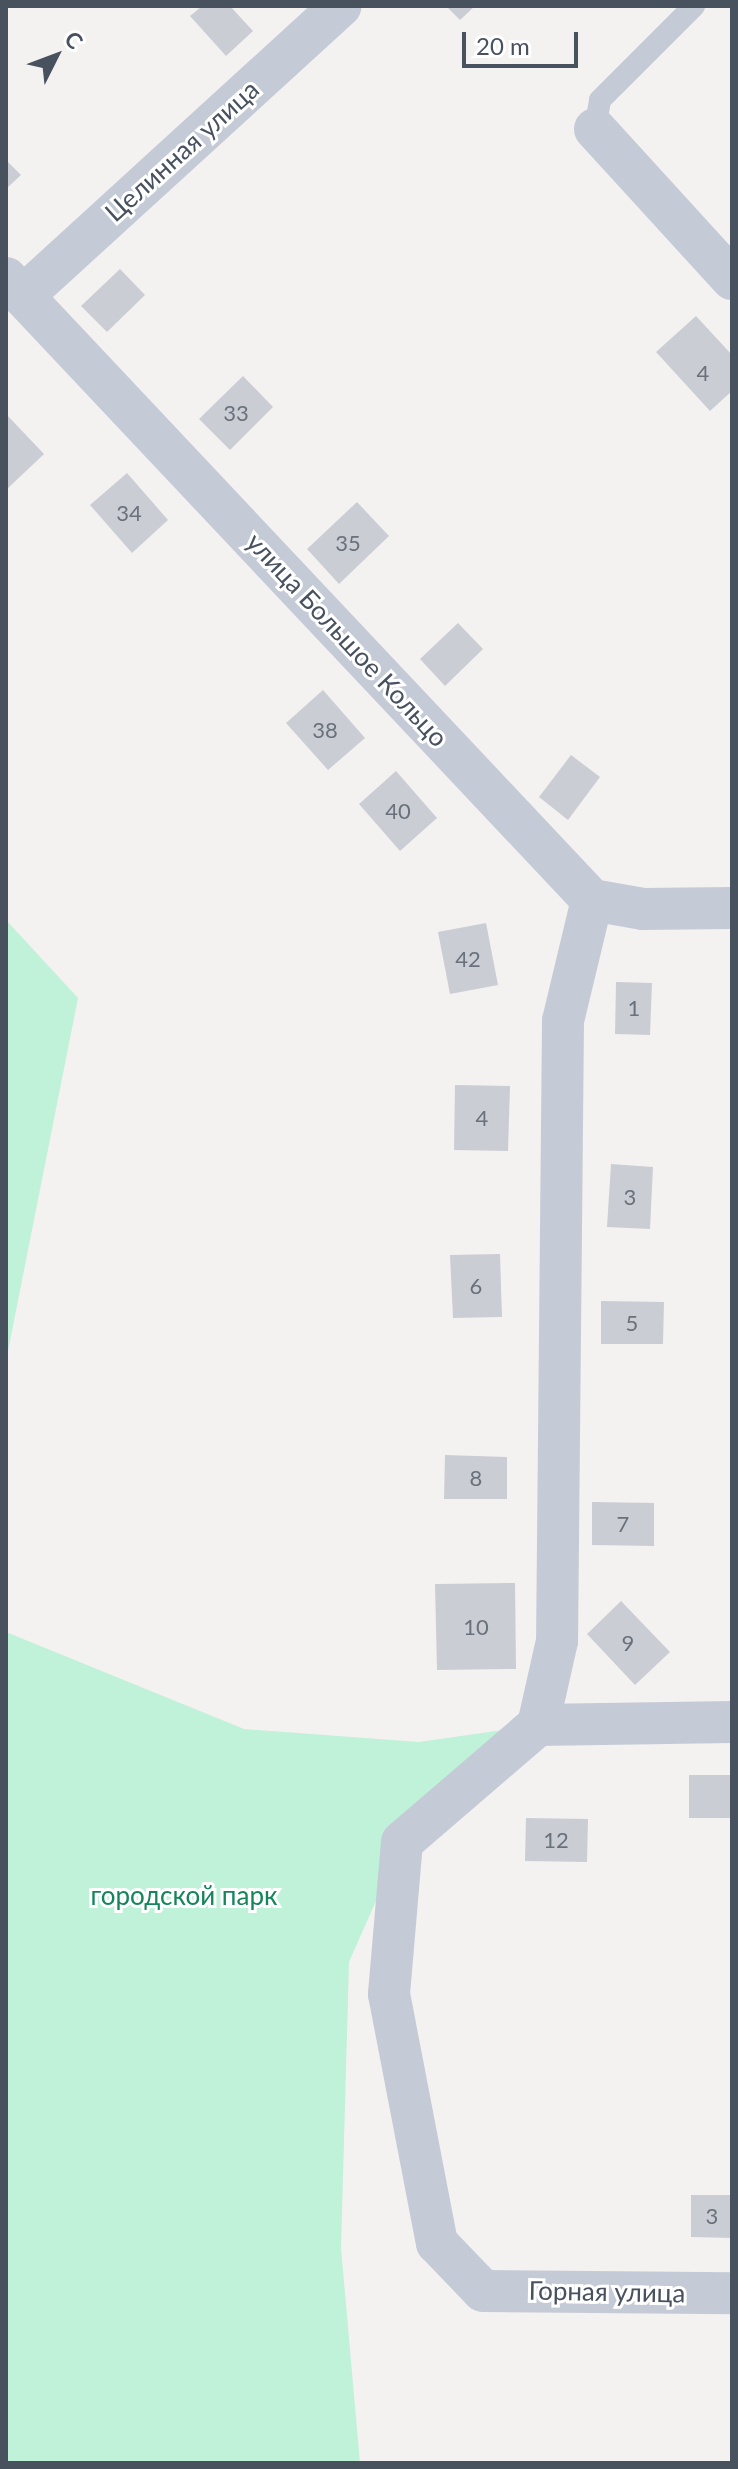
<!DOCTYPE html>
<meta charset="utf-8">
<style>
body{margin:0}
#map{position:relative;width:738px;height:2469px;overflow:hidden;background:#f4f1f1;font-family:Lato,sans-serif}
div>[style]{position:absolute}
.green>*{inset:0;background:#c0f1d9}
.building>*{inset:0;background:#cbcdd4}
.lane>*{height:22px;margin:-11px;padding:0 11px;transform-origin:11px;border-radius:11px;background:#c5cbd6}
.street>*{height:42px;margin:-21px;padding:0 21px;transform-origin:21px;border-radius:21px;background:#c5cbd6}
span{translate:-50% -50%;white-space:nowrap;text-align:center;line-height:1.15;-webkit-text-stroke:6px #fff;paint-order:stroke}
.number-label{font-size:22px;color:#69717c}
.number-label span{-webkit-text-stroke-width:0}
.street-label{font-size:26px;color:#48525f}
.park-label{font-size:26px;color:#15855b}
.frame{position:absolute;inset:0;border:8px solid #48525f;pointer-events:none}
.north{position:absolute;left:16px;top:16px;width:80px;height:80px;-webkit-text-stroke:6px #fff;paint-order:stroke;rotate:48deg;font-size:22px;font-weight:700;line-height:32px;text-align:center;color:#48525f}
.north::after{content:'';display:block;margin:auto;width:28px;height:36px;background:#48525f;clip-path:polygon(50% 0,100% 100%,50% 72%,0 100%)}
.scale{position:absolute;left:462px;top:32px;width:116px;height:36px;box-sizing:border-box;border:4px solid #48525f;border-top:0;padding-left:10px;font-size:24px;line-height:28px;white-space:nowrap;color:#48525f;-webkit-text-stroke:6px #fff;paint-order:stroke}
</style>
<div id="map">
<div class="green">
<i style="clip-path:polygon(6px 920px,78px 998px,6px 1361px)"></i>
<i style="clip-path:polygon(6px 1632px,244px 1729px,419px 1742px,538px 1725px,402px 1842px,349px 1962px,341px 2248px,360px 2463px,6px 2463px)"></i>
</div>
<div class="building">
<i style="clip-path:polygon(202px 6px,230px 6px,253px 31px,226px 56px,190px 16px)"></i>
<i style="clip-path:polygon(446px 6px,475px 6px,460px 20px)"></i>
<i style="clip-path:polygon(6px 160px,21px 175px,6px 189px)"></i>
<i style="clip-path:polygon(120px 269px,145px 295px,107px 332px,81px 306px)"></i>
<i style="clip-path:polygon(696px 316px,732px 355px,732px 391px,710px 411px,656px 352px)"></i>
<i style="clip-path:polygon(243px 376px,273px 407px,230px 450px,199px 419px)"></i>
<i style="clip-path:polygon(6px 414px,44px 454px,6px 490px)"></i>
<i style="clip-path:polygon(127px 473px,168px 520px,132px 553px,90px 505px)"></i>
<i style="clip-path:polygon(357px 502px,389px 536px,339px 584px,307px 549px)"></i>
<i style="clip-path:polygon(458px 623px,483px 649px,445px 686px,420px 659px)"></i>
<i style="clip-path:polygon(323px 690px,365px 738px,328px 770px,286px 723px)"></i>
<i style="clip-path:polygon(571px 755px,600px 777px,568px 820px,539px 797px)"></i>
<i style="clip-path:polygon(396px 771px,437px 818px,400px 851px,359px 804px)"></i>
<i style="clip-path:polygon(486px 923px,498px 985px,450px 994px,438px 932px)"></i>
<i style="clip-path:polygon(616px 982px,652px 983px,650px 1035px,615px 1034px)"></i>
<i style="clip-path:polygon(455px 1085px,510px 1086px,508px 1151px,454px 1150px)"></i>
<i style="clip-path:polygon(611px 1164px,653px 1167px,650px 1229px,607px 1227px)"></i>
<i style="clip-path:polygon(500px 1254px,502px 1317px,453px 1318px,450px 1255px)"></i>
<i style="clip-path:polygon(601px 1301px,664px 1302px,663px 1344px,601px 1344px)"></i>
<i style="clip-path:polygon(445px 1455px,507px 1457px,507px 1499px,444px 1499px)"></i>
<i style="clip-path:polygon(592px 1502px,654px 1503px,654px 1546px,592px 1545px)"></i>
<i style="clip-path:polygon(515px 1583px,516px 1669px,437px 1670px,435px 1584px)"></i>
<i style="clip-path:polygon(621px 1601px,670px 1652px,635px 1685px,587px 1634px)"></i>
<i style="clip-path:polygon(689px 1775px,732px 1775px,732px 1818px,689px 1818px)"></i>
<i style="clip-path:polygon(526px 1818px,588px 1819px,587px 1862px,525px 1861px)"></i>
<i style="clip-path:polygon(691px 2195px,732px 2195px,732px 2238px,691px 2237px)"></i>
</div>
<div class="lane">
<i style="left:595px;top:129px;width:29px;rotate:-80deg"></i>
<i style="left:600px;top:100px;width:133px;rotate:-45deg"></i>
</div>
<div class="street">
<i style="left:595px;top:129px;width:203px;rotate:47.6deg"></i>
<i style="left:6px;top:278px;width:855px;rotate:46.71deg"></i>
<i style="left:592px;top:900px;width:52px;rotate:10deg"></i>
<i style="left:643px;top:909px;width:89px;rotate:-0.6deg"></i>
<i style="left:23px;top:296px;width:430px;rotate:-42.4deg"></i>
<i style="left:592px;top:900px;width:124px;rotate:103.5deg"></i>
<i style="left:563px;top:1021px;width:620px;rotate:90.55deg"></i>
<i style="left:557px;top:1641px;width:86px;rotate:102.7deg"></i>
<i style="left:538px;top:1725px;width:179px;rotate:139.3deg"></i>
<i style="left:402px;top:1842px;width:153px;rotate:94.9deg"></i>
<i style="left:389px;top:1994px;width:254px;rotate:79.1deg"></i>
<i style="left:437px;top:2243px;width:66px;rotate:46.2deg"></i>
<i style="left:483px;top:2291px;width:249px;rotate:0.5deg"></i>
<i style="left:538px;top:1725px;width:194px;rotate:-0.9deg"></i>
</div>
<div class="number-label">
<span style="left:703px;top:373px">4</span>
<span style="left:236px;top:413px">33</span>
<span style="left:129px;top:513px">34</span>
<span style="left:348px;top:543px">35</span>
<span style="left:325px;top:730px">38</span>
<span style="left:398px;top:811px">40</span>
<span style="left:468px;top:959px">42</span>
<span style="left:634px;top:1008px">1</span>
<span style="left:482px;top:1118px">4</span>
<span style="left:630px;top:1197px">3</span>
<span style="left:476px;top:1286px">6</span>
<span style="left:632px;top:1323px">5</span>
<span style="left:476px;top:1478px">8</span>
<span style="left:623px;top:1524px">7</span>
<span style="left:476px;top:1627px">10</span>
<span style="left:628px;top:1643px">9</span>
<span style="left:556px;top:1840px">12</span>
<span style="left:712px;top:2216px">3</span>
</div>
<div class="street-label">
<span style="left:182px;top:151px;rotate:-42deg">Целинная улица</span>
<span style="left:347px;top:640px;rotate:47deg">улица Большое Кольцо</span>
<span style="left:607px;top:2292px;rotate:1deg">Горная улица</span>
</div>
<div class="park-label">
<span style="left:184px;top:1896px">городской парк</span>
</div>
<div class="frame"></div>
<div class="north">С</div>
<div class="scale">20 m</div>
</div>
